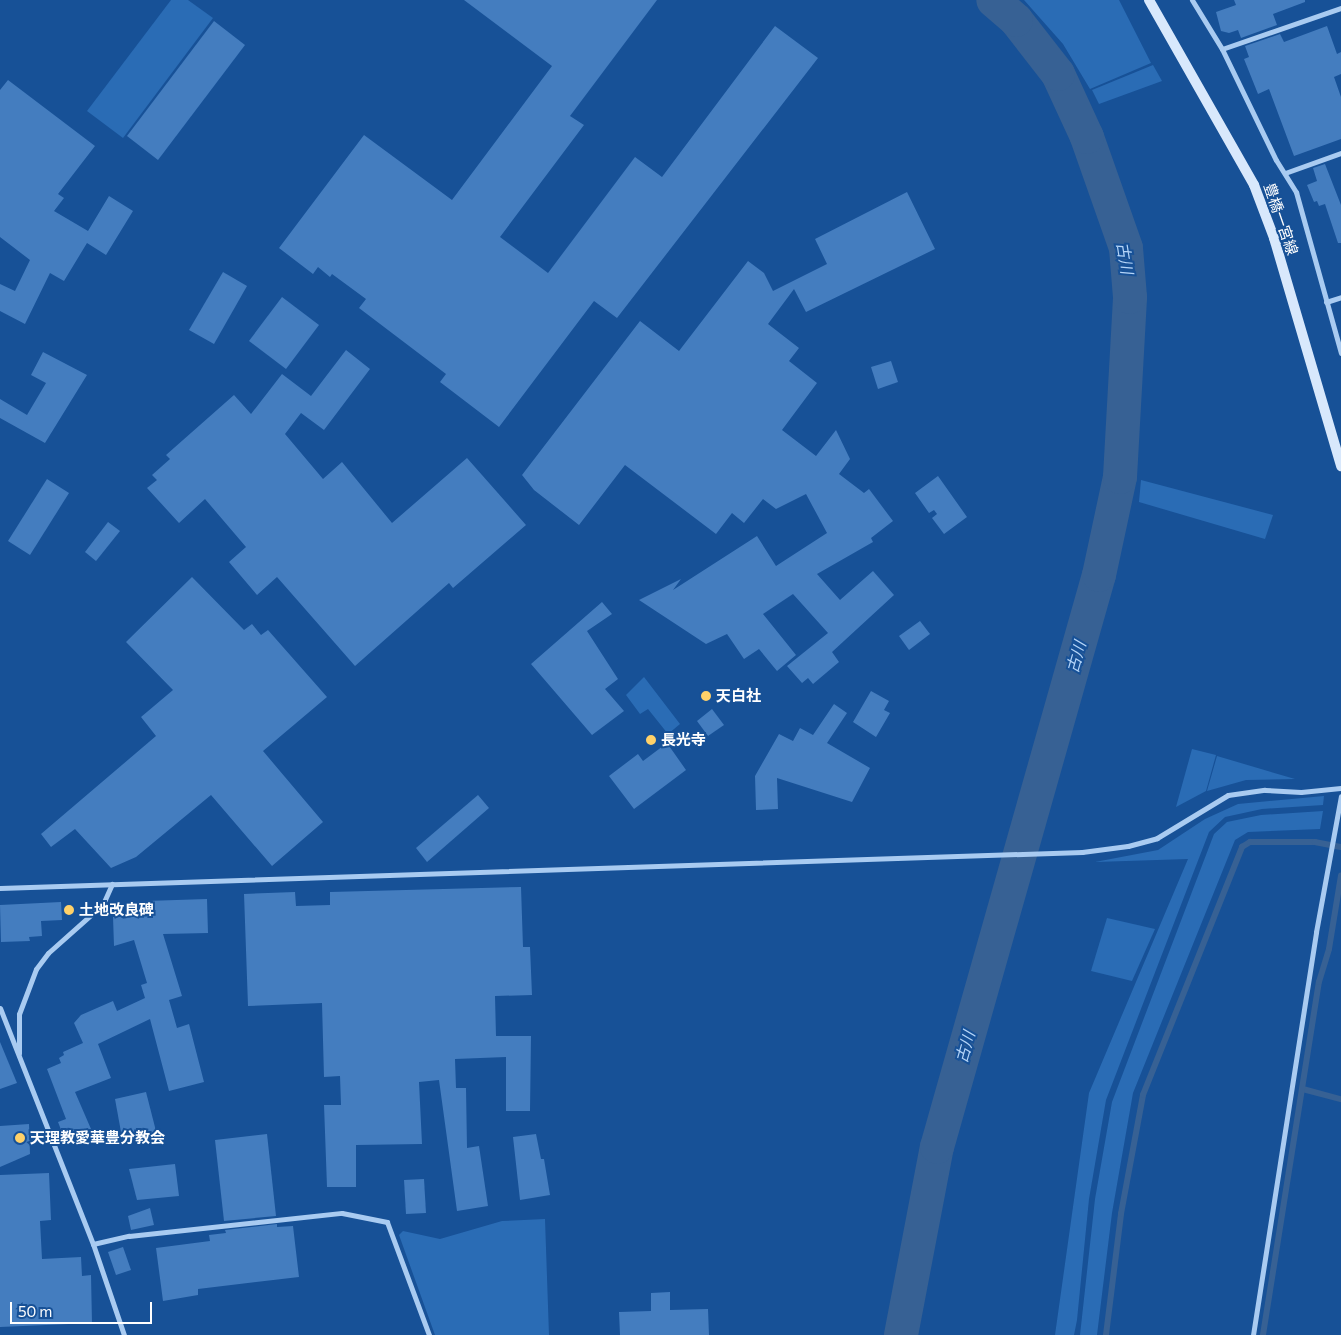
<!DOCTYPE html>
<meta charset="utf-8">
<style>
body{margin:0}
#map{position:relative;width:1341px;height:1335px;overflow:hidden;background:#175197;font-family:Commissioner,"Noto Sans JP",sans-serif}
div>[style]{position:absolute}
.green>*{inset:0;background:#2a6cb5}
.stream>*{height:5.5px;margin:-2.75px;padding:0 2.75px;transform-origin:2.75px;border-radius:2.75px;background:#376194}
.river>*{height:34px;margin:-17px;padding:0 17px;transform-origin:17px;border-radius:17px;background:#376194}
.building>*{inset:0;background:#447dbf}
.street>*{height:5px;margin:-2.5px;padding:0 2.5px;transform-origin:2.5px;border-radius:2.5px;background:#a9cbf1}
.secondary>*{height:10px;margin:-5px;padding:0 5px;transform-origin:5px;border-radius:5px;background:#d8e8fc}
.dots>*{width:14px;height:14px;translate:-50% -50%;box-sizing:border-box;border:2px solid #175197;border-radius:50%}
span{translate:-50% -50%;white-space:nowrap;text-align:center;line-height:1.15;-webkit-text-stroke:4px #175197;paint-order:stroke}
.street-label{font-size:15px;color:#fff}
.poi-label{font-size:15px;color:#fff;font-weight:700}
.left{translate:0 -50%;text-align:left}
.water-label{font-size:16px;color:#b5d5f8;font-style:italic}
.scale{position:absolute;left:10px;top:1302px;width:142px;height:22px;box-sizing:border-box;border:2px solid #fff;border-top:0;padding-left:6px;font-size:15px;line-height:18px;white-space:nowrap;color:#fff;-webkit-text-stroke:4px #175197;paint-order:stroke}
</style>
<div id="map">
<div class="green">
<i style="clip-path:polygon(171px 0,188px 0,213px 18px,123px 138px,87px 111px)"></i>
<i style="clip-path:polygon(1024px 0,1119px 0,1151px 63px,1090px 89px,1063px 44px)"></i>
<i style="clip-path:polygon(1153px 65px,1162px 81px,1099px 104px,1092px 90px)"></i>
<i style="clip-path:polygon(1141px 480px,1273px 515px,1265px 539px,1139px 502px)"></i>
<i style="clip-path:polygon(644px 677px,680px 724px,668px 734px,648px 709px,640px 714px,626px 695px)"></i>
<i style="clip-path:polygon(1192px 749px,1216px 755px,1206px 791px,1176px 807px)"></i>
<i style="clip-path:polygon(1217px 756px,1295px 779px,1246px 780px,1207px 791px)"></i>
<i style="clip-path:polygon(1324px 796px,1323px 805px,1262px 809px,1225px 817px,1209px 832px,1106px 1100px,1089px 1199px,1077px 1320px,1074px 1335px,1055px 1335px,1089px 1093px,1188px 859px,1095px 862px,1158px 850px,1205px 819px,1238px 804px)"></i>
<i style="clip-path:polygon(1323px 811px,1320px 829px,1248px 832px,1235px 840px,1133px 1093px,1112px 1213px,1097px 1335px,1080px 1335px,1095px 1199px,1112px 1102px,1214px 834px,1227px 822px,1261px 815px)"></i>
<i style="clip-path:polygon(1107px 918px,1155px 929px,1132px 981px,1091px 971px)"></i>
<i style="clip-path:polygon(545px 1219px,549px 1335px,435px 1335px,399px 1235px,403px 1231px,440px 1239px,502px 1221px)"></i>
</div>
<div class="stream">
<i style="left:1303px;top:1089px;width:39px;rotate:15deg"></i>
<i style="left:1106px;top:1335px;width:122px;rotate:-82.9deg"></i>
<i style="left:1121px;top:1214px;width:121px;rotate:-79.5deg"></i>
<i style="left:1143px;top:1095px;width:267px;rotate:-68.2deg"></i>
<i style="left:1242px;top:847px;width:9px;rotate:-32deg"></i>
<i style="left:1250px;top:842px;width:65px"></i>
<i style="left:1315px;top:842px;width:26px;rotate:11deg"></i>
<i style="left:1263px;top:1335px;width:357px;rotate:-81deg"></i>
<i style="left:1319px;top:982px;width:34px;rotate:-73deg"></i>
<i style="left:1329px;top:949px;width:74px;rotate:-80.7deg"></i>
</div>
<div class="river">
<i style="left:901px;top:1335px;width:191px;rotate:-79.2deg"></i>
<i style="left:937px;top:1147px;width:594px;rotate:-74.19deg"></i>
<i style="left:1099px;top:575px;width:100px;rotate:-77.9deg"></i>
<i style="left:1120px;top:477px;width:180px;rotate:-86.8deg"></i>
<i style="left:1130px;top:297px;width:49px;rotate:-94.7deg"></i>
<i style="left:1126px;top:248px;width:118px;rotate:-109.4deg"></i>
<i style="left:1087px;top:137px;width:69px;rotate:-114.7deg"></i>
<i style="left:1058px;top:74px;width:68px;rotate:-127.9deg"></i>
<i style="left:1016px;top:20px;width:30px;rotate:-139deg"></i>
</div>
<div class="building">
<i style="clip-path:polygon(464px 0,657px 0,570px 116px,584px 125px,500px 237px,548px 273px,635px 157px,662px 177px,775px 26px,818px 58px,617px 318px,594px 301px,499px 427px,440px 382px,446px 374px,359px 308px,366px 299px,332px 274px,330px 277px,318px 267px,313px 274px,279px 248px,364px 135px,452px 200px,552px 66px)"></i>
<i style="clip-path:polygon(1234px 0,1305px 0,1305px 2px,1273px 14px,1277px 25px,1241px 38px,1238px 30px,1229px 33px,1221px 31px,1216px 12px,1236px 5px)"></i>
<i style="clip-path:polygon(214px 21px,245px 45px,158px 160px,127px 136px)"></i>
<i style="clip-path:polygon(1327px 26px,1337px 54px,1341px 52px,1341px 74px,1334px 77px,1341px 97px,1341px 139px,1294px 156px,1269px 89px,1258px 94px,1244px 59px,1249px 57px,1245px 46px,1280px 34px,1284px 42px)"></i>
<i style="clip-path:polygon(8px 80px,95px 146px,58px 194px,64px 198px,54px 211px,88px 231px,109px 196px,133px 211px,106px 255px,87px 243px,64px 281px,50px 273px,25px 324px,0 311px,0 284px,15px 291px,30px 260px,0 237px,0 90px)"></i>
<i style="clip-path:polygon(1325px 164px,1341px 205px,1341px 243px,1338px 243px,1325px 204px,1319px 206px,1317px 201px,1314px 202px,1307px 185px,1317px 181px,1313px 168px)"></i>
<i style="clip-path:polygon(907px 192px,935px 249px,806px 312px,794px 289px,768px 324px,799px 348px,789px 361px,817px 383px,782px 430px,816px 456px,836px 430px,850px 459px,839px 474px,864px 493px,869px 489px,893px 521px,871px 538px,873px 542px,817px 574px,840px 600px,873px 571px,894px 595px,832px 652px,839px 662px,813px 684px,808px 678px,802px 683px,787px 666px,828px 633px,793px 594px,763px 614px,796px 655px,777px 671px,759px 649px,744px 659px,727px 634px,706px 644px,639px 600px,681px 579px,673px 590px,757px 536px,776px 566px,827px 533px,806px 494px,776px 509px,763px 499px,744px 523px,732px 513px,716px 534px,625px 465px,579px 525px,534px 490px,522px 475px,640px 321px,679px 351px,748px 261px,764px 273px,773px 291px,827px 264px,815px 239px)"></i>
<i style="clip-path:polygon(223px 272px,247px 286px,214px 344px,189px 330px)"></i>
<i style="clip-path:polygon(282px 297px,319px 325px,286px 369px,249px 341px)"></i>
<i style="clip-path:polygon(346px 350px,370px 369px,324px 430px,301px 413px,285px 434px,323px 479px,342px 462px,392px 523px,467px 458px,526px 525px,453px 588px,449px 583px,355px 666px,277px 577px,257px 595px,229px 562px,246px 547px,205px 499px,179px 523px,147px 488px,157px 480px,152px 475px,170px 459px,166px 455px,234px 395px,251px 414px,282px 374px,311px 396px)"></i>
<i style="clip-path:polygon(43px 352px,87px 375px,45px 443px,0 418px,0 399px,27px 415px,46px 383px,31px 375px)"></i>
<i style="clip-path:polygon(891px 361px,898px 382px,878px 389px,871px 367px)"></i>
<i style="clip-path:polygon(938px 476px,967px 517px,944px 534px,932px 518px,937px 514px,934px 510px,929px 513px,915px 493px)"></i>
<i style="clip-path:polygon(47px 479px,69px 493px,30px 555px,8px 541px)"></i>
<i style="clip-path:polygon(108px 522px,120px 531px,96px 561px,85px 552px)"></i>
<i style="clip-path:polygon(192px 577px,244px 630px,252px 624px,261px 635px,268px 630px,327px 697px,263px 751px,323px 822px,272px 866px,211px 795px,136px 857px,111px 868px,75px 829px,51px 847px,41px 834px,156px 736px,141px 717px,173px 690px,126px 642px)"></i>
<i style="clip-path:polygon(602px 602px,612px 614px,587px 631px,618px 679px,605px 689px,624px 711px,592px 735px,531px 664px)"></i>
<i style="clip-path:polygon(920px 621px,930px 634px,909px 650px,899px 636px)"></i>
<i style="clip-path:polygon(871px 691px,889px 701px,884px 710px,890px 713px,876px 737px,853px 722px)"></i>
<i style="clip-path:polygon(834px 704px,847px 713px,827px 743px,870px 768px,852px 802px,777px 778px,778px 809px,756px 810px,755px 776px,779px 734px,793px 741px,800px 728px,813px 735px)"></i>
<i style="clip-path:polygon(712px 709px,724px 725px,708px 736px,697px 721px)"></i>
<i style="clip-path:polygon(667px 743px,686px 770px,634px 809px,609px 776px,638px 754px,643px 761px)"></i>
<i style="clip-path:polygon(478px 795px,489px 808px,427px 862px,416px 848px)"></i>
<i style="clip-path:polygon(521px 887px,523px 947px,530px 947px,532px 995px,495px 996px,496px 1036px,531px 1036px,530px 1111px,506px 1111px,506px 1057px,455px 1059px,456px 1088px,466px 1088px,467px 1148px,479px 1146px,488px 1206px,457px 1211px,439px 1080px,419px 1082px,422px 1144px,356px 1145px,356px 1187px,327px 1187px,324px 1105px,341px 1105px,340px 1076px,324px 1077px,322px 1003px,248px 1006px,244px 894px,295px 892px,296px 906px,330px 905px,330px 892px)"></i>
<i style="clip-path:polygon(207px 899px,208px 933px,163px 934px,182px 996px,169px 1000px,177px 1028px,189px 1024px,204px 1082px,169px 1091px,150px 1019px,98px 1044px,111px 1078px,75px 1092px,91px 1129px,65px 1140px,58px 1122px,66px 1119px,47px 1069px,61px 1063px,59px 1058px,64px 1055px,63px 1052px,83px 1043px,74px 1023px,81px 1015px,113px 1001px,117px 1011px,145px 998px,141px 985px,147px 983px,134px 940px,114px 946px,113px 917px,147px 916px,146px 901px)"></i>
<i style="clip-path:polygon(61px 902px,62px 920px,41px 921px,42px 936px,29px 937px,30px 941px,1px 942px,0 905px)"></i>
<i style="clip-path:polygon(0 1042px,17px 1083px,0 1089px)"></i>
<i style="clip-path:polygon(146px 1092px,157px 1135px,123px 1143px,115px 1099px)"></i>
<i style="clip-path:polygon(29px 1124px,30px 1154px,0 1167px,0 1126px)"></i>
<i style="clip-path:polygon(267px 1134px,276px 1216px,224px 1221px,215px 1140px)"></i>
<i style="clip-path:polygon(536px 1134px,541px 1159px,544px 1159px,550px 1195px,520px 1200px,513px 1137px)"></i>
<i style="clip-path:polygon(175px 1164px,179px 1196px,137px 1200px,129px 1169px)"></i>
<i style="clip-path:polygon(49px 1173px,51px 1220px,40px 1221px,42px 1259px,81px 1257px,82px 1276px,91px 1275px,92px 1323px,0 1327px,0 1175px)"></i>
<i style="clip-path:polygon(424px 1179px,426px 1213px,406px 1214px,404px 1180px)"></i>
<i style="clip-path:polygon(150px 1208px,154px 1225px,131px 1230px,128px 1216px)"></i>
<i style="clip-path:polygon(277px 1224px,277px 1227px,293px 1226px,299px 1277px,198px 1289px,198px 1295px,163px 1301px,156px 1248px,210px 1241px,209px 1235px,226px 1233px,225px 1230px)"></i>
<i style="clip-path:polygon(123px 1247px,131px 1270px,116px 1275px,108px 1252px)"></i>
<i style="clip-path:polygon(670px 1292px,670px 1310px,708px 1309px,709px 1335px,620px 1335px,619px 1312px,651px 1311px,651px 1293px)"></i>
</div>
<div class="street">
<i style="left:1192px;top:0;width:57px;rotate:58.5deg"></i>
<i style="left:1222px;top:49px;width:123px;rotate:64.1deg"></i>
<i style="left:1276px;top:160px;width:38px;rotate:58deg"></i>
<i style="left:1296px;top:192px;width:167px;rotate:74.4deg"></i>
<i style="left:1222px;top:49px;width:126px;rotate:-19deg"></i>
<i style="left:1285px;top:173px;width:59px;rotate:-19.7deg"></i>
<i style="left:1326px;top:302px;width:16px;rotate:-18deg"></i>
<i style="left:0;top:888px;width:1083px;rotate:-1.91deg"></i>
<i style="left:1082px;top:852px;width:46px;rotate:-7.4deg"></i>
<i style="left:1128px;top:846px;width:30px;rotate:-15deg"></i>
<i style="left:1157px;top:838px;width:83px;rotate:-31.2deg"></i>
<i style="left:1228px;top:795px;width:37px;rotate:-8deg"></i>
<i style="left:1265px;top:790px;width:36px;rotate:3deg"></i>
<i style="left:1301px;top:792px;width:40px;rotate:-5.7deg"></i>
<i style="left:0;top:1008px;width:254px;rotate:68.5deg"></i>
<i style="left:93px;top:1244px;width:96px;rotate:71.2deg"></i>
<i style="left:19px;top:1053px;width:39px;rotate:-90deg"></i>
<i style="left:19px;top:1014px;width:48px;rotate:-69.3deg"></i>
<i style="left:36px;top:969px;width:20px;rotate:-53deg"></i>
<i style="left:48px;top:953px;width:74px;rotate:-41.7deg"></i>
<i style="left:103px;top:904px;width:22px;rotate:-66deg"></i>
<i style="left:93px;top:1244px;width:37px;rotate:-13deg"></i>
<i style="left:129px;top:1236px;width:214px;rotate:-6.2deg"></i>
<i style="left:342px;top:1213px;width:46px;rotate:11.3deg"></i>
<i style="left:387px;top:1222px;width:121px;rotate:69.6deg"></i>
<i style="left:1253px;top:1335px;width:408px;rotate:-81.1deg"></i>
<i style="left:1316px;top:932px;width:138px;rotate:-79.6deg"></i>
</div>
<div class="secondary">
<i style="left:1149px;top:0;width:213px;rotate:60.4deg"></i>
<i style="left:1254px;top:185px;width:57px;rotate:69.3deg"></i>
<i style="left:1274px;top:238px;width:238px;rotate:73.6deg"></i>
</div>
<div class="dots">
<i style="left:706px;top:696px;background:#ffd169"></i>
<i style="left:651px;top:740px;background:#ffd169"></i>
<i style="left:69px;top:910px;background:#ffd169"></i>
<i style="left:20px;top:1138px;background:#ffd169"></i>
</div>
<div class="street-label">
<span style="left:1281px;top:219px;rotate:71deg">豊橋一宮線</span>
</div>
<div class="poi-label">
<span class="left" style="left:716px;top:696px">天白社</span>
<span class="left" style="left:661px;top:740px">長光寺</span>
<span class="left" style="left:79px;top:910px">土地改良碑</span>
<span class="left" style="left:30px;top:1138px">天理教愛華豊分教会</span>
</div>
<div class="water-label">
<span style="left:1125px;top:258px;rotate:81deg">古川</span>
<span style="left:1076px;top:657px;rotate:-74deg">古川</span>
<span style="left:965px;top:1047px;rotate:-74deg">古川</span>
</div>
<div class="scale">50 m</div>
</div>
